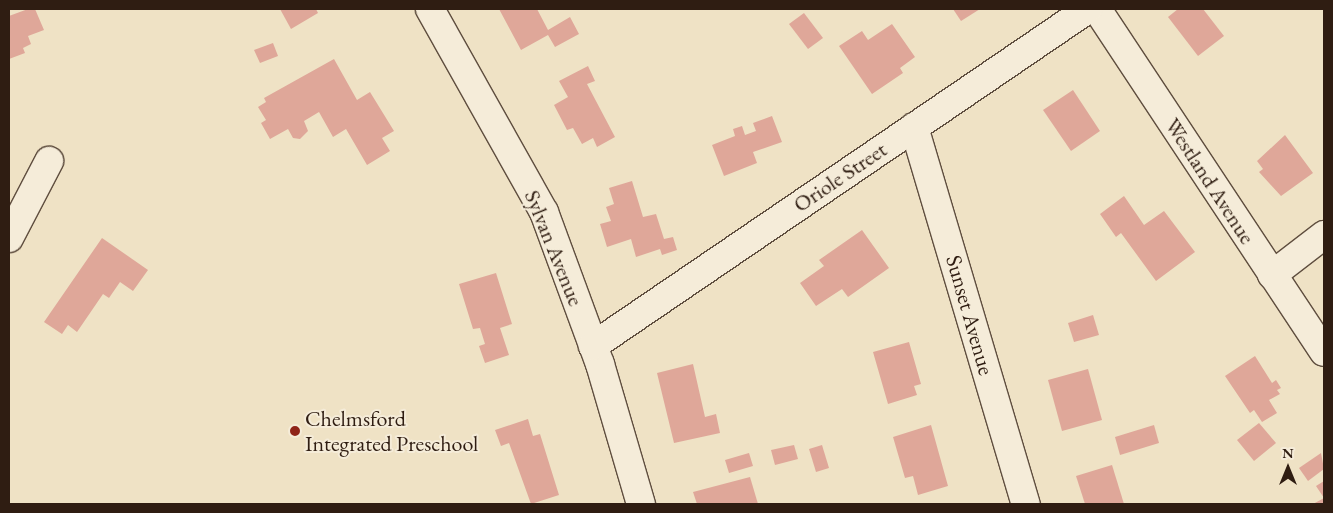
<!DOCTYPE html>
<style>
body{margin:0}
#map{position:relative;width:1333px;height:513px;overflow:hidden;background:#efe2c5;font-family:"EB Garamond",serif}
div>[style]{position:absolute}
.building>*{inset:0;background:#dfa799}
.roads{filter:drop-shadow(1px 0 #5f4e3f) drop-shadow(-1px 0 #5f4e3f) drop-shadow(0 1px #5f4e3f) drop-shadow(0 -1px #5f4e3f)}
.minor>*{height:28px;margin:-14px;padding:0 14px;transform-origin:14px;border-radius:14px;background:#f5ecd9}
.dots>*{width:14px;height:14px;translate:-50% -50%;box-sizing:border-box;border:2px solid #f5ecd9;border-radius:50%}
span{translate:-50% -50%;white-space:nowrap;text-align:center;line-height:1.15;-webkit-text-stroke:4px #f5ecd9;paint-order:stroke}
.street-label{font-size:22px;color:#2f1d12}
.poi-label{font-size:22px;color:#2f1d12}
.left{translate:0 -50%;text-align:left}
.frame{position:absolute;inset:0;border:10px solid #2f1d12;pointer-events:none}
.north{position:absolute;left:1263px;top:443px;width:50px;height:50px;-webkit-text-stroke:4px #f5ecd9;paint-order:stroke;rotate:0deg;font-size:14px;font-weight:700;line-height:20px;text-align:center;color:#2f1d12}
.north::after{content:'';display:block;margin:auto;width:18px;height:22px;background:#2f1d12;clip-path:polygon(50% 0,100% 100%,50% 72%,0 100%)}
</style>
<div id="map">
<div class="building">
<i style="clip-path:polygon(28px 9px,35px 9px,44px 30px,28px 36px,31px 44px,23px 48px,25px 53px,9px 59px,9px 16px)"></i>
<i style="clip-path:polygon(280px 9px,316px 9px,318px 13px,291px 29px)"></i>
<i style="clip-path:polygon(499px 9px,537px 9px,548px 30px,570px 17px,579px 34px,555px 47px,548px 35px,521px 50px)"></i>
<i style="clip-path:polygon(953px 9px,980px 9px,961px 21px)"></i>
<i style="clip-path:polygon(1178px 9px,1203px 9px,1224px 36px,1198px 56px,1168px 17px)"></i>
<i style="clip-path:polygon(804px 13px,823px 38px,808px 49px,789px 24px)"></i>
<i style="clip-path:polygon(892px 24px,915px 57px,900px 68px,903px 73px,872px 94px,839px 46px,862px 31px,868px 40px)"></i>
<i style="clip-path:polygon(273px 43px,278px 56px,260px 63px,254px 50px)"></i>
<i style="clip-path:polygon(334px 59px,357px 100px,370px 92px,394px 131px,382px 138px,390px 151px,367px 165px,346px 129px,333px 137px,319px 112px,304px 121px,308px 131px,300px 139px,293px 138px,288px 129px,270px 139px,261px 123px,266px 120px,258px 107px,266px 102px,264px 98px)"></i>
<i style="clip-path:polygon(588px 66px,595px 81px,587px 84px,615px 137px,597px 147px,593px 138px,582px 144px,573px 128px,567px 130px,554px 105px,568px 97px,559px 81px)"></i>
<i style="clip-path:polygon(1073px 90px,1100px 131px,1071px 151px,1043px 110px)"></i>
<i style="clip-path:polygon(772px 116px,782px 142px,753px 152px,757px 163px,724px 176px,712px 145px,735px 136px,733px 129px,742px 126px,745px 135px,756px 131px,753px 123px)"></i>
<i style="clip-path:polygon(1285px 135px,1313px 173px,1281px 196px,1259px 172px,1263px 169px,1257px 161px)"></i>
<i style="clip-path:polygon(632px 181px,643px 217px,656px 214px,664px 239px,673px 237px,677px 250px,662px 255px,660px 249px,636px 257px,631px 239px,607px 247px,600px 224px,611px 221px,606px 207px,614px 204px,609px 188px)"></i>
<i style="clip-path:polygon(1124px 196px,1144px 225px,1164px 211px,1195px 252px,1156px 281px,1121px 233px,1116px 237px,1100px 214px)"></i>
<i style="clip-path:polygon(862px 230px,889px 268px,848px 297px,842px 289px,816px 306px,800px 283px,824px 266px,819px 260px)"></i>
<i style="clip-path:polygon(102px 238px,148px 270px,133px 291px,120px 282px,109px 298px,103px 294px,77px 332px,68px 325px,62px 334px,44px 322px)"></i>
<i style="clip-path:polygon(496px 273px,512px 324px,500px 328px,509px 355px,485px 363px,479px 346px,485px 344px,480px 328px,473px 329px,459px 284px)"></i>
<i style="clip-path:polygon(1093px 315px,1099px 335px,1074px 342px,1068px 323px)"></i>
<i style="clip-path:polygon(909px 342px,921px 384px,914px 386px,917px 395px,888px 404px,873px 352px)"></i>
<i style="clip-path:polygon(1255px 356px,1272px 383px,1276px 380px,1281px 388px,1277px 390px,1280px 394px,1269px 400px,1277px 413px,1262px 422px,1254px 410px,1250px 413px,1225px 376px)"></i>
<i style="clip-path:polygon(693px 364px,705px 417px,716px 414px,720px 433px,674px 443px,657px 373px)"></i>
<i style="clip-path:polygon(1088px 369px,1102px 420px,1062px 431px,1048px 380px)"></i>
<i style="clip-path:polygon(528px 419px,533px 436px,540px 434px,559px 495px,531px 504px,509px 443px,501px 446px,495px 430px)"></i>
<i style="clip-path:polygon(1259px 423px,1276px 443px,1254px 461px,1237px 440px)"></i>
<i style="clip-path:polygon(931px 425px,948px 486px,918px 495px,913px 476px,905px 478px,893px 437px)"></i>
<i style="clip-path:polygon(1154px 425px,1159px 443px,1120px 455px,1115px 437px)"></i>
<i style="clip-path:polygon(794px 445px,798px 459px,775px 465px,771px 450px)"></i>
<i style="clip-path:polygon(822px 445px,829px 468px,816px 472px,809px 449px)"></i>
<i style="clip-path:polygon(749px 453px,753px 466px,729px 473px,725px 460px)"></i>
<i style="clip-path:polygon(1321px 453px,1324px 469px,1308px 481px,1299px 468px)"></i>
<i style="clip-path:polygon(1112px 465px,1124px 504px,1085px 504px,1076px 476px)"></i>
<i style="clip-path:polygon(750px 477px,758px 504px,697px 504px,693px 492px)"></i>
<i style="clip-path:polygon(1324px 481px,1324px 504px,1313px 504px,1324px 498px,1316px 486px)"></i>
</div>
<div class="roads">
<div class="minor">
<i style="left:430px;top:9px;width:233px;rotate:60.7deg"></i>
<i style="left:544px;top:212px;width:162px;rotate:69.8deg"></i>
<i style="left:600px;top:364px;width:146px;rotate:73.7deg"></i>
<i style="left:1097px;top:9px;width:411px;rotate:56.5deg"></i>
<i style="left:914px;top:127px;width:393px;rotate:73.5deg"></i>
<i style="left:9px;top:238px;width:87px;rotate:-62.5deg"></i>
<i style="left:1272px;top:275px;width:66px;rotate:-37.6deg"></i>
<i style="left:593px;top:346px;width:599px;rotate:-34.25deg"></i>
</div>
</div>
<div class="dots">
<i style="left:295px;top:431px;background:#8f2418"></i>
</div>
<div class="street-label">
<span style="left:840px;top:177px;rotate:-34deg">Oriole Street</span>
<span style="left:1210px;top:181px;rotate:57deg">Westland Avenue</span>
<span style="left:554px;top:248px;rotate:68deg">Sylvan Avenue</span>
<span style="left:970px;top:315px;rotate:74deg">Sunset Avenue</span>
</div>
<div class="poi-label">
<span class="left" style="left:305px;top:431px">Chelmsford<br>Integrated Preschool</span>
</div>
<div class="frame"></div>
<div class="north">N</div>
</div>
